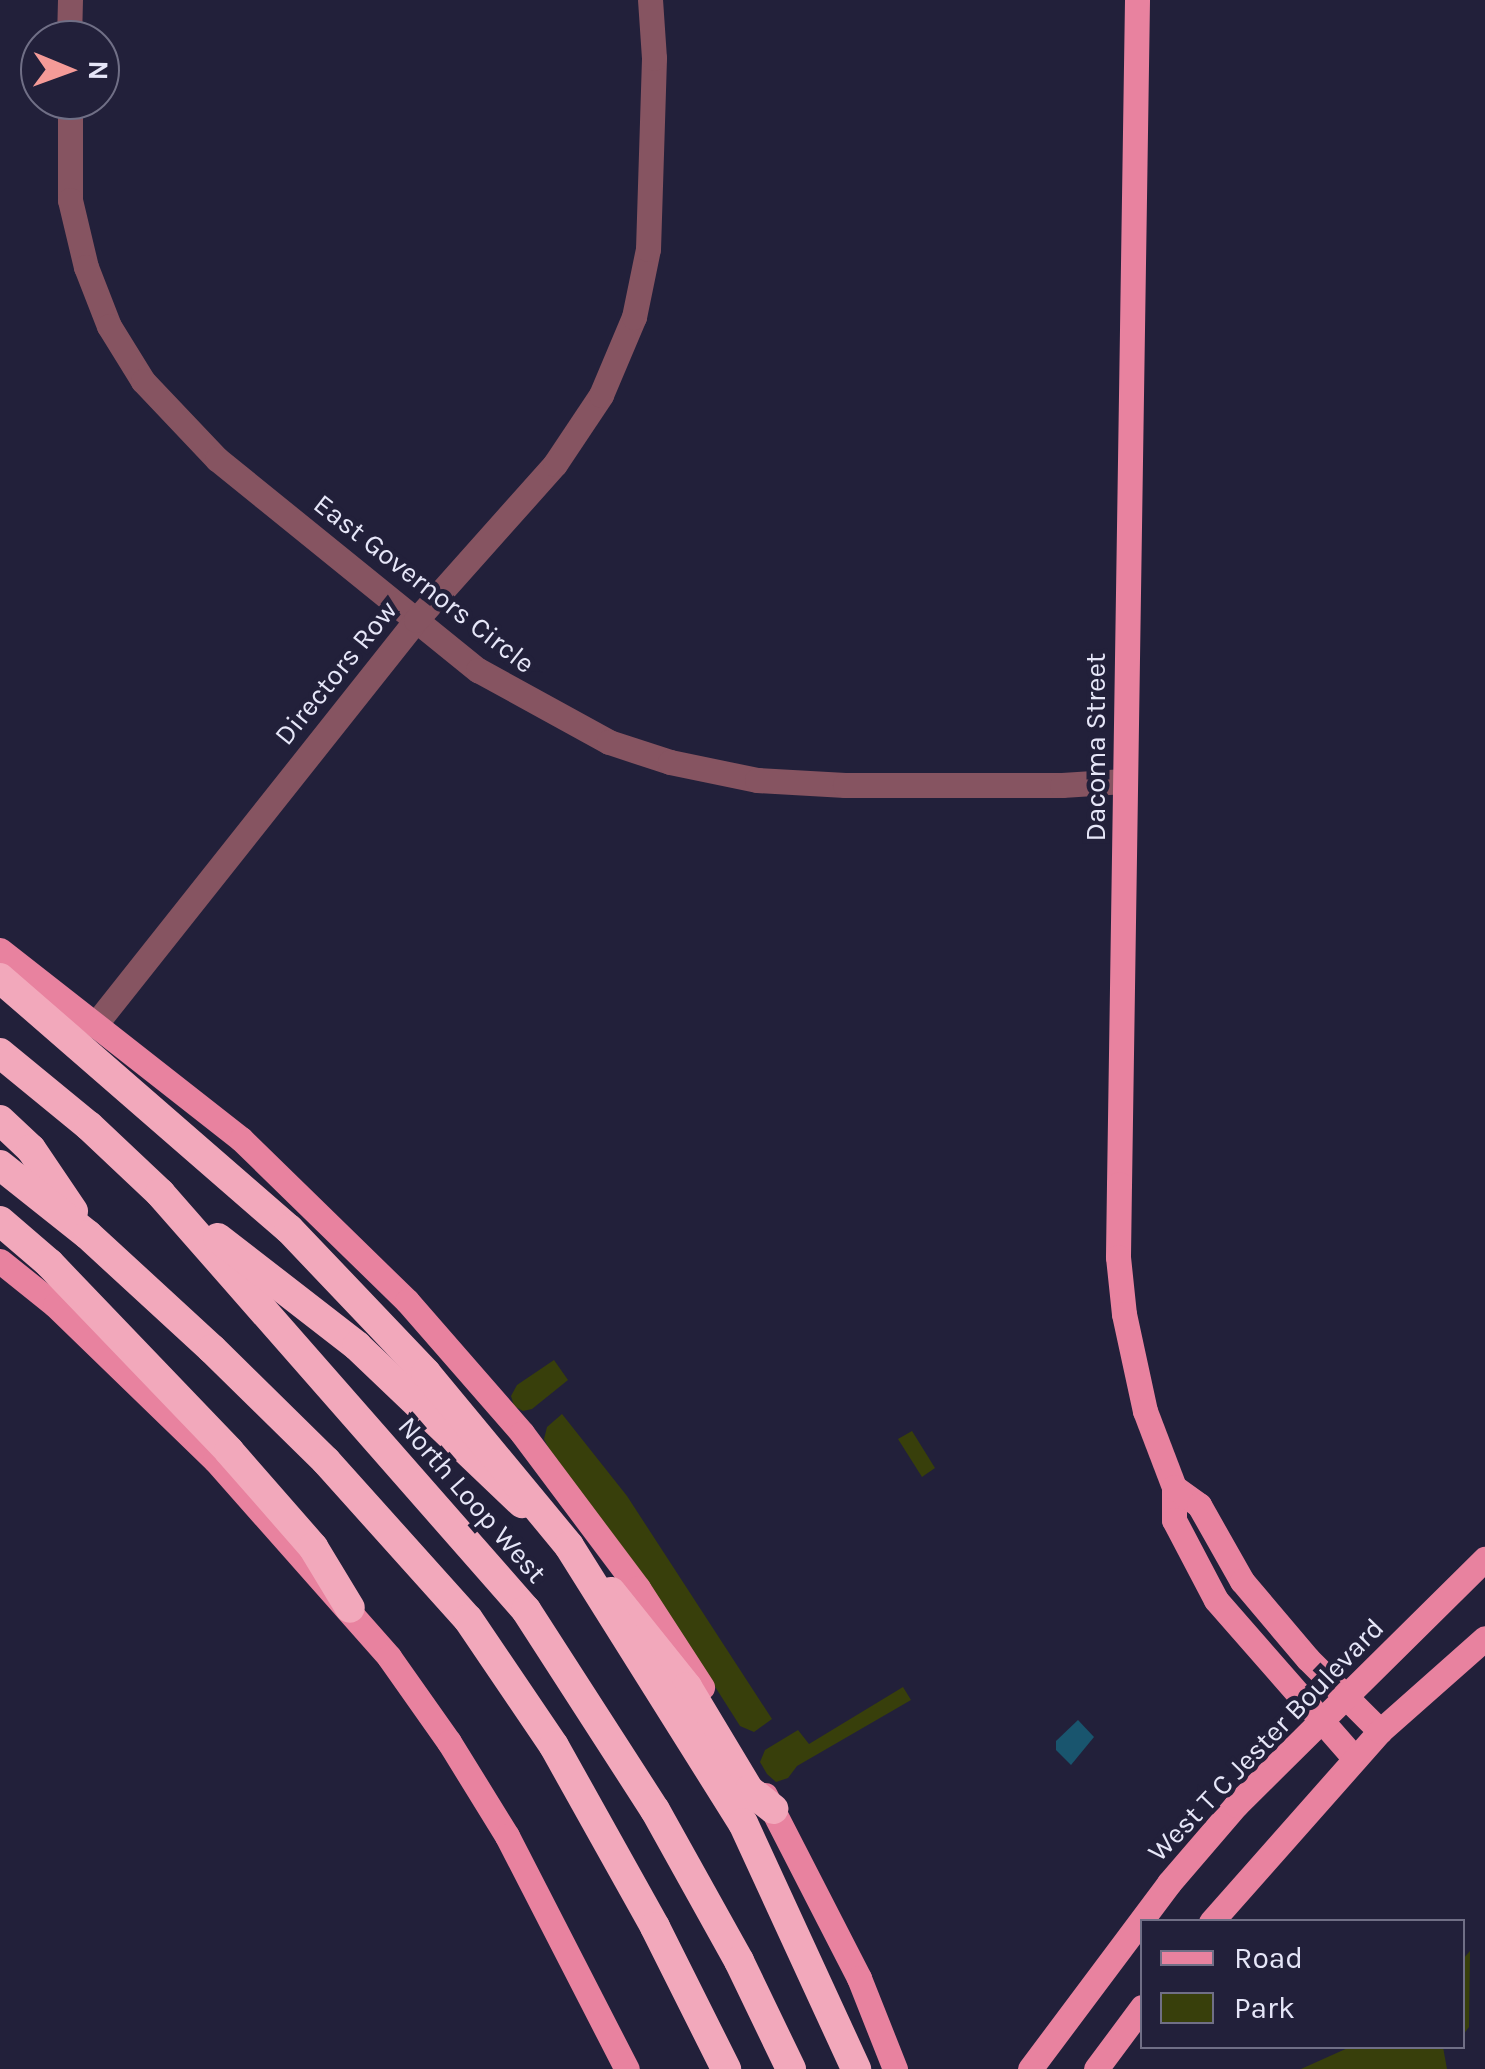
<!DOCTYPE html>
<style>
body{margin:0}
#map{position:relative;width:1485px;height:2069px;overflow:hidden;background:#22203a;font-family:Karla,sans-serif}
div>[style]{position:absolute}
.green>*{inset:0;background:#383f0b}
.water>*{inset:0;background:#19556e}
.minor>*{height:25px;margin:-12.5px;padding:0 12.5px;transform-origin:12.5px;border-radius:12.5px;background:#865461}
.major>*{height:25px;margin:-12.5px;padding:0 12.5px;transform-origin:12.5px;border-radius:12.5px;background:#e8829f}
.highway>*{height:30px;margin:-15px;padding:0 15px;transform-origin:15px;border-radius:15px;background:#f2a8bb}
.highway-bridge>*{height:30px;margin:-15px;padding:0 15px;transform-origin:15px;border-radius:15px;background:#f2a8bb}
span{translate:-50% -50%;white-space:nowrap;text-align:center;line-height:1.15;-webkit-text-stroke:9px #22203a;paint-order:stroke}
.street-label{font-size:28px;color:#e6e6f8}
.legend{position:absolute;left:1140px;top:1919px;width:325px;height:130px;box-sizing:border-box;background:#22203a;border:2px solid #706f86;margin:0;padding:12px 18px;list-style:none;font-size:30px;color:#e6e6f8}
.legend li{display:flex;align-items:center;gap:20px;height:50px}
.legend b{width:50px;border:2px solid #706f86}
.north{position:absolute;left:20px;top:20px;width:100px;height:100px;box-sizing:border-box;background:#22203a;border:2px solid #706f86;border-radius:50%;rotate:91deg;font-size:28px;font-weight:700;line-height:40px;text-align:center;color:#e6e6f8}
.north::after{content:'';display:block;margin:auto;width:35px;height:45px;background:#f59b98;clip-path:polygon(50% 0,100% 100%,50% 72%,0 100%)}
</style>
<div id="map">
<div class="green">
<i style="clip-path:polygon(554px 1360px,568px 1380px,532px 1409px,523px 1411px,514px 1406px,511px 1396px,517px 1385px)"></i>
<i style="clip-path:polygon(562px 1414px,627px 1496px,772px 1719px,754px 1732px,740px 1726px,660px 1600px,548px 1447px,544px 1439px,547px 1427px)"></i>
<i style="clip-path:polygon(912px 1431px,935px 1468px,922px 1477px,898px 1439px)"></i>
<i style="clip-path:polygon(903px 1687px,911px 1700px,797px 1766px,788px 1778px,776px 1782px,767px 1774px,760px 1762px,765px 1750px,798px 1730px,809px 1744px)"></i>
<i style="clip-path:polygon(1470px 1951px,1469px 2027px,1463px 2035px,1463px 1959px)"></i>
<i style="clip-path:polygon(1350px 2047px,1443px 2047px,1447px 2069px,1301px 2069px)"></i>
</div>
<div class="water">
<i style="clip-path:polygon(1078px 1720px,1094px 1737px,1071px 1765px,1056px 1750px,1056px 1741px)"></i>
</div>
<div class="minor">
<i style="left:69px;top:40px;width:40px;rotate:-88.6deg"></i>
<i style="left:70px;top:100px;width:100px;rotate:90deg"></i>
<i style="left:70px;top:200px;width:69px;rotate:76.6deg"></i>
<i style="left:86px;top:267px;width:63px;rotate:68.7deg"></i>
<i style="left:109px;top:326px;width:65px;rotate:58.3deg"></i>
<i style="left:143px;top:381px;width:108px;rotate:46.5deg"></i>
<i style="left:217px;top:459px;width:336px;rotate:39deg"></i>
<i style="left:478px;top:670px;width:149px;rotate:28.8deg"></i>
<i style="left:609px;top:742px;width:64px;rotate:18.2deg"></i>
<i style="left:670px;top:762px;width:89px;rotate:11.7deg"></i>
<i style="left:757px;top:780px;width:88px;rotate:3.3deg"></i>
<i style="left:845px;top:785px;width:217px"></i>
<i style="left:1062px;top:785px;width:62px;rotate:-3.7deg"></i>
<i style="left:94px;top:1026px;width:518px;rotate:-51.58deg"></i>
<i style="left:416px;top:620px;width:209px;rotate:-48.3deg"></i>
<i style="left:555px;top:464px;width:83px;rotate:-56.3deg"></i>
<i style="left:601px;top:395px;width:85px;rotate:-67.1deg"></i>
<i style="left:634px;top:317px;width:69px;rotate:-78.4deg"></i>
<i style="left:648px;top:249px;width:191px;rotate:-88.2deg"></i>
<i style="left:654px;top:58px;width:58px;rotate:-93.9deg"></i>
</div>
<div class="major">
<i style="left:1137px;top:0;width:1184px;rotate:90.87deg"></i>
<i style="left:1119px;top:1184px;width:73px;rotate:90.8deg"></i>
<i style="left:1118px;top:1257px;width:57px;rotate:84deg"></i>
<i style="left:1124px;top:1314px;width:99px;rotate:77.8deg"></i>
<i style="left:1145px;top:1411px;width:81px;rotate:69.1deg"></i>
<i style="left:1174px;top:1487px;width:33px;rotate:90deg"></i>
<i style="left:1174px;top:1520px;width:90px;rotate:62.3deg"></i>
<i style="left:1216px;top:1600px;width:211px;rotate:48.8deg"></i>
<i style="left:0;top:950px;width:306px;rotate:38.1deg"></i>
<i style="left:241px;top:1139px;width:232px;rotate:44.3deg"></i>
<i style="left:407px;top:1301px;width:175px;rotate:48.9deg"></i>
<i style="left:522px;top:1433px;width:194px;rotate:53.2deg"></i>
<i style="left:638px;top:1588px;width:118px;rotate:57.1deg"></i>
<i style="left:0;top:1261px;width:70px;rotate:38.7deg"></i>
<i style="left:55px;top:1305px;width:223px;rotate:44.1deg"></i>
<i style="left:215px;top:1460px;width:263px;rotate:48.5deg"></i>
<i style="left:389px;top:1657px;width:104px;rotate:54.8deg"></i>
<i style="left:449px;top:1742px;width:110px;rotate:58.3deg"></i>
<i style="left:507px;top:1836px;width:262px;rotate:62.8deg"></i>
<i style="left:1174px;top:1487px;width:31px;rotate:36deg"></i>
<i style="left:1199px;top:1505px;width:87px;rotate:60.5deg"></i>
<i style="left:1242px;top:1581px;width:102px;rotate:49.8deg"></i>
<i style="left:1308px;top:1659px;width:102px;rotate:45deg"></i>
<i style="left:765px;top:1795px;width:206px;rotate:62.8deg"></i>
<i style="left:859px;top:1978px;width:98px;rotate:68.4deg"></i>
<i style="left:1211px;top:1922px;width:255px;rotate:-48.5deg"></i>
<i style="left:1380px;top:1731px;width:140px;rotate:-41.5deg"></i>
<i style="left:1030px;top:2069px;width:232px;rotate:-53.2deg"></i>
<i style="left:1169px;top:1883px;width:103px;rotate:-49.3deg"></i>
<i style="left:1236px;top:1805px;width:350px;rotate:-44.7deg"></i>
<i style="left:1096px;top:2069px;width:77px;rotate:-53.4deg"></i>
</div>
<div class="highway">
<i style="left:0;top:1053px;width:115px;rotate:39.4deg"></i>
<i style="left:89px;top:1126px;width:98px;rotate:43.3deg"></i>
<i style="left:160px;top:1193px;width:555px;rotate:48.73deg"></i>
<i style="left:526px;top:1610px;width:238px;rotate:57.2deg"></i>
<i style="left:655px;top:1810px;width:173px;rotate:60.9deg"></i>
<i style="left:739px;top:1961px;width:120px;rotate:64.3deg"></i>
<i style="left:0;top:1120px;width:42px;rotate:43.1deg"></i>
<i style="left:31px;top:1149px;width:75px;rotate:55.9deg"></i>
<i style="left:0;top:1165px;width:112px;rotate:38.5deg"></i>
<i style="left:88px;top:1235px;width:168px;rotate:42.6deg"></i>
<i style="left:212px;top:1349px;width:160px;rotate:44.5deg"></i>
<i style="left:326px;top:1461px;width:212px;rotate:48.1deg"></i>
<i style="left:468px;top:1619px;width:153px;rotate:55.9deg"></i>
<i style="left:554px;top:1746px;width:207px;rotate:60.8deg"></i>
<i style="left:655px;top:1927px;width:159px;rotate:63.4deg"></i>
<i style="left:0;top:1221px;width:65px;rotate:40.6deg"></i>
<i style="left:49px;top:1263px;width:260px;rotate:46.2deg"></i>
<i style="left:229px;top:1451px;width:128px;rotate:48.8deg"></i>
<i style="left:313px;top:1547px;width:71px;rotate:58.8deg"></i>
<i style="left:218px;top:1238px;width:176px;rotate:37.8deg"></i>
<i style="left:357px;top:1346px;width:228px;rotate:43.6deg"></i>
<i style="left:611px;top:1592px;width:122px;rotate:51.3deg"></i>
<i style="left:687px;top:1687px;width:120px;rotate:59deg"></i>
<i style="left:749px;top:1790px;width:31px;rotate:38deg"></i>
</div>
<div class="highway-bridge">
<i style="left:0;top:978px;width:383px;rotate:41deg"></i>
<i style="left:289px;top:1229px;width:199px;rotate:46.4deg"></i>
<i style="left:426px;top:1373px;width:224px;rotate:50.4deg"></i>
<i style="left:569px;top:1546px;width:327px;rotate:57.9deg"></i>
<i style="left:743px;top:1823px;width:271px;rotate:65.3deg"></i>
</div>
<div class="street-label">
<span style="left:424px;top:584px;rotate:38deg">East Governors Circle</span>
<span style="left:336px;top:673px;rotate:-51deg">Directors Row</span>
<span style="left:1096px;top:747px;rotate:-90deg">Dacoma Street</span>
<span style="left:472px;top:1500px;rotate:49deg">North Loop West</span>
<span style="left:1266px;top:1740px;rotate:-46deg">West T C Jester Boulevard</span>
</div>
<ul class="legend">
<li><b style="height:12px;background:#e8829f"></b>Road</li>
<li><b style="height:28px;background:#383f0b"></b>Park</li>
</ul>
<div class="north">N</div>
</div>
